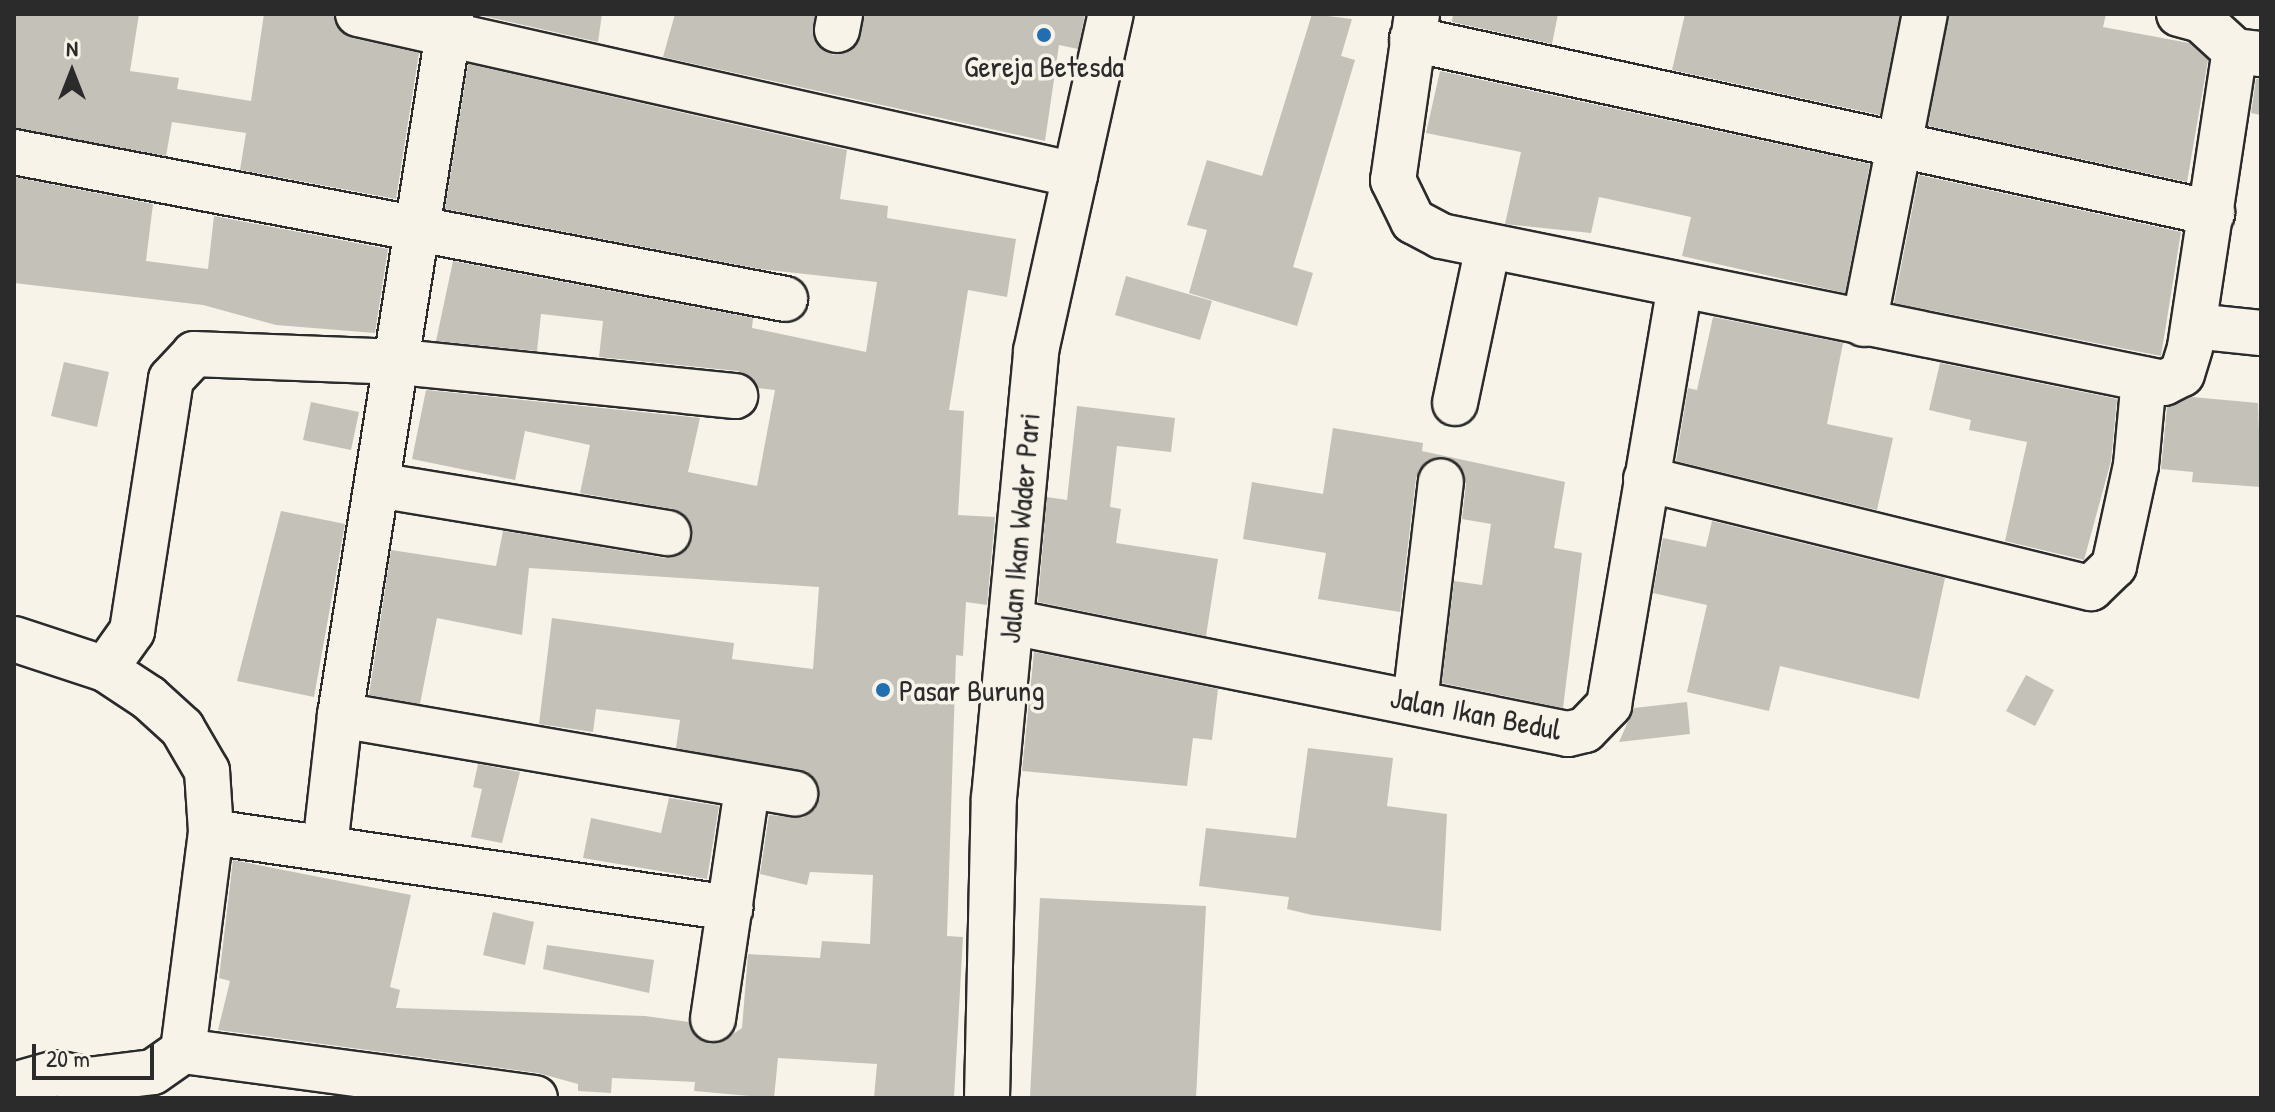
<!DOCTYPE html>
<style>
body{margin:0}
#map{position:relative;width:2275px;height:1112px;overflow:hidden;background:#f7f3e8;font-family:"Patrick Hand",sans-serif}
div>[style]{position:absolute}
.building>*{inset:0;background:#c4c1b9}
.roads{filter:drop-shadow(2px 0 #2b2b2b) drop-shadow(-2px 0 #2b2b2b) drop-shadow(0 2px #2b2b2b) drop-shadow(0 -2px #2b2b2b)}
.minor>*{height:44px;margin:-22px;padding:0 22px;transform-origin:22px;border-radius:22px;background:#f7f3e8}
.tertiary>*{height:44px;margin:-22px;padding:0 22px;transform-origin:22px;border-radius:22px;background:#f7f3e8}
.dots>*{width:22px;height:22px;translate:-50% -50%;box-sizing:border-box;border:4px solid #f7f3e8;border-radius:50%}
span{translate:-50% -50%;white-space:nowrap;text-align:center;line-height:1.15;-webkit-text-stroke:7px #f7f3e8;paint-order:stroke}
.poi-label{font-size:30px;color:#2b2b2b}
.left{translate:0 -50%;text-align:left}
.street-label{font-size:30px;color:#2b2b2b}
.frame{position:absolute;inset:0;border:16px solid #2b2b2b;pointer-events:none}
.north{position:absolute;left:32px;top:32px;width:80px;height:80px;-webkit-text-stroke:6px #f7f3e8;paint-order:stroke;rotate:0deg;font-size:22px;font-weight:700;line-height:32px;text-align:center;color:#2b2b2b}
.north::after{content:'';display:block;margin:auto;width:28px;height:36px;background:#2b2b2b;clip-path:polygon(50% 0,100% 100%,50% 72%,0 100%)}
.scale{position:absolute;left:32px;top:1044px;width:122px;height:36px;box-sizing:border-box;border:4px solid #2b2b2b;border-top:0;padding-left:10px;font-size:24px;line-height:28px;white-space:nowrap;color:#2b2b2b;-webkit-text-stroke:6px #f7f3e8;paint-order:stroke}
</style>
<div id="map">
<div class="building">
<i style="clip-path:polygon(14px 14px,139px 14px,130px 71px,179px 78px,177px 89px,251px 101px,264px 14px,334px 14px,352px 38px,419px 53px,396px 199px,240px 170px,246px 133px,172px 122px,166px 156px,14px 128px)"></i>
<i style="clip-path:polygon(475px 14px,602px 14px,598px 42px)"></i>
<i style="clip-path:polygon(675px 14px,815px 14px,814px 39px,833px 55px,856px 46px,864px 14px,1085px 14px,1078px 49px,1059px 45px,1045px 141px,663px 57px)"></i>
<i style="clip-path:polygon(1312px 14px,1352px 19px,1341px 56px,1355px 60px,1293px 267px,1313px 273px,1297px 326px,1189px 293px,1207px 230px,1187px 225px,1207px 160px,1262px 176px)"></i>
<i style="clip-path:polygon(1453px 14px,1558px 14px,1552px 44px,1452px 22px)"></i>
<i style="clip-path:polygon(1685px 14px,1900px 14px,1880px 115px,1672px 70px)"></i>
<i style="clip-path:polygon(1949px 14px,2106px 14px,2103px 27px,2189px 43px,2208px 60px,2187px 182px,1928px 126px)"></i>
<i style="clip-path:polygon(468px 64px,847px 150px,840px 199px,888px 206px,887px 218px,1016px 239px,1007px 297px,968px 290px,949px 410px,964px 411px,958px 515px,995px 517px,987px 605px,966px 602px,963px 656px,956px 655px,947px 936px,963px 937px,954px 1098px,874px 1098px,877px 1064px,778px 1058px,774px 1098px,694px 1091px,695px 1082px,612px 1078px,611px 1093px,578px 1091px,578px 1084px,538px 1073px,218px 1030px,230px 981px,219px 978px,233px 860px,411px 895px,390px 987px,400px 990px,396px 1008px,645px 1016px,689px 1022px,698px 1039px,721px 1042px,742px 1028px,748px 954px,820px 958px,822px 941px,870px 944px,873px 875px,810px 872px,807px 885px,760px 874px,769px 815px,803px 818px,815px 809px,819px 786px,810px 774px,676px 748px,680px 720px,596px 709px,593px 732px,539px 724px,552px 618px,734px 643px,732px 659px,813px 669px,819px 587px,529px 568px,522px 635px,437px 618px,420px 704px,369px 695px,391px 550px,496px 566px,503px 531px,665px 558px,687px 549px,692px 538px,691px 524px,673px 509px,580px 493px,590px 445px,525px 431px,515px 480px,412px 459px,426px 390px,700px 418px,688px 472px,757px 486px,775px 390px,758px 388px,738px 371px,599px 357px,603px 321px,541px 314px,537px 351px,436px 341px,453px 261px,753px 318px,752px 328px,866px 352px,877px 282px,760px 269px,445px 209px)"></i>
<i style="clip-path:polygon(1440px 71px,1870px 164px,1845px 293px,1682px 256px,1691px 217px,1599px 197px,1591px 233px,1505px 224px,1521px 152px,1426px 133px)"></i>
<i style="clip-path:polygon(2256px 79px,2261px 79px,2261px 115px,2251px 113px)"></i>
<i style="clip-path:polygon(1919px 175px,2181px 232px,2161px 356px,1894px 303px)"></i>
<i style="clip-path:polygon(14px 177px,153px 204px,146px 261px,208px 269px,214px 216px,388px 249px,375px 333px,276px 325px,203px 305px,14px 283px)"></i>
<i style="clip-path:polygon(1126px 276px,1212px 301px,1200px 340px,1115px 315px)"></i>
<i style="clip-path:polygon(1713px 317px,1843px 343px,1827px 424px,1893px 438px,1877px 510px,1676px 461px,1688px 388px,1697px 390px)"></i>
<i style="clip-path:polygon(64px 362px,109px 372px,97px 427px,51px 416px)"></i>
<i style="clip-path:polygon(1940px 363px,2117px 399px,2111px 461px,2084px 560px,2005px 541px,2027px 442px,1969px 430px,1971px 420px,1929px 410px)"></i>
<i style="clip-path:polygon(2192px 397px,2258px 403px,2261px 487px,2192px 482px,2193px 472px,2161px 469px,2167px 407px)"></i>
<i style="clip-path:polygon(311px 402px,359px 412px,351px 450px,303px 440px)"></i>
<i style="clip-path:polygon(1077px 406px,1175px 418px,1171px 452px,1117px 446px,1110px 507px,1121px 509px,1116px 543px,1218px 559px,1206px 636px,1038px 602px,1047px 497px,1067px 500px)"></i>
<i style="clip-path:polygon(1333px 428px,1423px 443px,1422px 451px,1565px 482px,1554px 548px,1582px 553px,1563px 708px,1442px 683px,1454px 581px,1482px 585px,1491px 524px,1462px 519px,1466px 484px,1455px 462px,1432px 459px,1416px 478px,1400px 612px,1318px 599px,1326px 553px,1243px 539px,1252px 482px,1323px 494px)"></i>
<i style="clip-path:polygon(281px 511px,345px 524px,314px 697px,237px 681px)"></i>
<i style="clip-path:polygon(1712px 521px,1945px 578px,1919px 699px,1780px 666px,1769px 711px,1687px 692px,1707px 605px,1653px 593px,1663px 538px,1706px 547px)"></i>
<i style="clip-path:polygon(1034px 652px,1218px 689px,1212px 740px,1193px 738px,1187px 786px,1022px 771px)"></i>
<i style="clip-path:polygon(2026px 675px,2054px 690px,2035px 726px,2006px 711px)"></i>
<i style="clip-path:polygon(1687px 702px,1690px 734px,1619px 742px,1634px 708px)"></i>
<i style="clip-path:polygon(1308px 748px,1393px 758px,1387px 806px,1447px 814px,1441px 931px,1312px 915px,1287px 909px,1289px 897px,1199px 886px,1206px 828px,1296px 838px)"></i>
<i style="clip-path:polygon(478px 764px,520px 772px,502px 843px,471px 837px,482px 789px,473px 787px)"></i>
<i style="clip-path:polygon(669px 798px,719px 806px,707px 879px,583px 858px,591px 818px,661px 833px)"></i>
<i style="clip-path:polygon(1040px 898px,1206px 906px,1196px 1098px,1030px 1098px)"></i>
<i style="clip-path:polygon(493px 912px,534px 922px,525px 965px,483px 955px)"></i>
<i style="clip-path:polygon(547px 945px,654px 960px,649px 993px,543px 969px)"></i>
</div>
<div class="roads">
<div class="minor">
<i style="left:358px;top:14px;width:735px;rotate:12.66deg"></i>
<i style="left:1417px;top:14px;width:168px;rotate:98.2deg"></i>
<i style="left:1393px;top:180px;width:46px;rotate:64deg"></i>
<i style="left:1413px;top:221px;width:32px;rotate:28deg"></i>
<i style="left:1441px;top:236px;width:738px;rotate:11.49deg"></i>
<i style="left:2164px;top:383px;width:20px;rotate:-27deg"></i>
<i style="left:2182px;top:374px;width:28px;rotate:-73deg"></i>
<i style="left:2190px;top:347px;width:299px;rotate:-81.4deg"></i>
<i style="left:2179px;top:14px;width:23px;rotate:15deg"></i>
<i style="left:2201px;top:20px;width:46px;rotate:42.4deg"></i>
<i style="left:2235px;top:51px;width:26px;rotate:7deg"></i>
<i style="left:837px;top:30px;width:16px;rotate:-79deg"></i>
<i style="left:1412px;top:39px;width:819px;rotate:12.27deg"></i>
<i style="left:14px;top:152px;width:785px;rotate:10.79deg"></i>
<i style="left:1864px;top:324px;width:316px;rotate:-78.9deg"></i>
<i style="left:2194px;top:326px;width:67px;rotate:6deg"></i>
<i style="left:1455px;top:403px;width:160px;rotate:-78.1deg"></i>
<i style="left:1646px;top:479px;width:458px;rotate:13.8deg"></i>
<i style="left:2091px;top:588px;width:32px;rotate:-44deg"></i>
<i style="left:2114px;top:566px;width:103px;rotate:-77.7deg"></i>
<i style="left:2136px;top:465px;width:86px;rotate:-84.7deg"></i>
<i style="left:377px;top:485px;width:295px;rotate:9.4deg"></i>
<i style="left:1011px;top:622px;width:568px;rotate:11.37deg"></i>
<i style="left:1568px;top:734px;width:17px;rotate:-13deg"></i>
<i style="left:1585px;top:730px;width:35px;rotate:-46deg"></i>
<i style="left:1609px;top:705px;width:424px;rotate:-80.4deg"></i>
<i style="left:14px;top:639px;width:96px;rotate:18.2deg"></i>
<i style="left:105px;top:669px;width:53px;rotate:33.4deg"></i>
<i style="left:149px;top:698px;width:45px;rotate:42.3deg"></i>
<i style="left:182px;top:728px;width:50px;rotate:59.8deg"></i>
<i style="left:207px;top:771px;width:61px;rotate:86.2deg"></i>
<i style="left:211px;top:832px;width:221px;rotate:97.3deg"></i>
<i style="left:105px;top:669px;width:47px;rotate:-54.6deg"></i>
<i style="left:132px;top:631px;width:255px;rotate:-81.2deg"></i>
<i style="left:171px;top:379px;width:34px;rotate:-47deg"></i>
<i style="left:194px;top:354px;width:206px;rotate:2.2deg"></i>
<i style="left:400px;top:362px;width:337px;rotate:5.8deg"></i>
<i style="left:1415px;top:702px;width:222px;rotate:-83.3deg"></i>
<i style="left:340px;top:715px;width:462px;rotate:9.8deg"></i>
<i style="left:211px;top:832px;width:525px;rotate:8.33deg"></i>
<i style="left:325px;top:847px;width:133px;rotate:-83.5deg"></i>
<i style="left:340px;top:715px;width:710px;rotate:-81deg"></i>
<i style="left:713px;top:1019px;width:232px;rotate:-81.6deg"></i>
<i style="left:14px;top:1085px;width:44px;rotate:-15.9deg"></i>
<i style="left:56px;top:1073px;width:33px;rotate:12deg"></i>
<i style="left:88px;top:1080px;width:65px;rotate:-7deg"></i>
<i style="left:153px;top:1072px;width:37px;rotate:-35deg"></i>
<i style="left:183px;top:1051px;width:355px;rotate:7.6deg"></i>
</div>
<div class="tertiary">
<i style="left:987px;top:1098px;width:300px;rotate:-88.7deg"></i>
<i style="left:994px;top:798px;width:449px;rotate:-84.6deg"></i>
<i style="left:1036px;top:351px;width:345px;rotate:-77.5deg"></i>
</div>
</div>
<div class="dots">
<i style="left:1044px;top:35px;background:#1f6fb2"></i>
<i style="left:883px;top:690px;background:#1f6fb2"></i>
</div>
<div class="poi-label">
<span style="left:1044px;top:66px">Gereja Betesda</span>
<span class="left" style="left:899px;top:690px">Pasar Burung</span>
</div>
<div class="street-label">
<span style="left:1019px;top:528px;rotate:-85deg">Jalan Ikan Wader Pari</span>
<span style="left:1476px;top:713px;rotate:11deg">Jalan Ikan Bedul</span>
</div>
<div class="frame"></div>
<div class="north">N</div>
<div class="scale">20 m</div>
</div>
